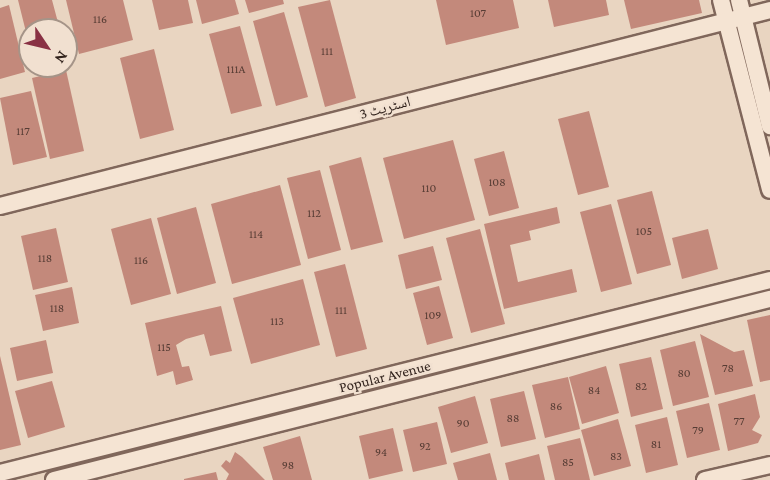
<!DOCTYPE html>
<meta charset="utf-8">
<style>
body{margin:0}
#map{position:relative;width:770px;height:480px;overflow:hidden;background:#e9d5c1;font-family:"Crimson Pro","Noto Naskh Arabic",serif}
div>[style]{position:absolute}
.building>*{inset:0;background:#c3897b}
.roads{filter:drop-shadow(2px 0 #80675b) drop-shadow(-2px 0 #80675b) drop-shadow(0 2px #80675b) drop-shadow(0 -2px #80675b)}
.minor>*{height:16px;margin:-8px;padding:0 8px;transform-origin:8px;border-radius:8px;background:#f5e4d3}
span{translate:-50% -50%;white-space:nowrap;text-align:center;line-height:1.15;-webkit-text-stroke:4.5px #f1e0d0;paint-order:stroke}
.number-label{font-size:12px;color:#563c34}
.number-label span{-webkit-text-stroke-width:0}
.street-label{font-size:15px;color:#32231d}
.north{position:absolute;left:18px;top:18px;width:60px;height:60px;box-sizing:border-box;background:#f1e0d0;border:2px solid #a59488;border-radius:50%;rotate:125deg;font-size:16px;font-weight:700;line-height:24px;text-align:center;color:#32231d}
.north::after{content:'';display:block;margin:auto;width:21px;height:27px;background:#893144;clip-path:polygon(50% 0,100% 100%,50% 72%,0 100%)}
</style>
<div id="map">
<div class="building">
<i style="clip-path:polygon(18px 0,52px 0,60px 30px,30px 30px,29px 44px)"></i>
<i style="clip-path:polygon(66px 0,123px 0,133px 40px,79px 54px)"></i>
<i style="clip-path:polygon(152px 0,188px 0,193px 23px,159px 30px)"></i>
<i style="clip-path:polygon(196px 0,235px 0,239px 14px,202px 24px)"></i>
<i style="clip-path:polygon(245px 0,283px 0,284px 4px,249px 13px)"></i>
<i style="clip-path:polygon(330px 0,356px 98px,325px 107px,298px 7px)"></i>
<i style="clip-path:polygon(436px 0,513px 0,519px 28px,446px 45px)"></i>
<i style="clip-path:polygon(548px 0,606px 0,609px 15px,554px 27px)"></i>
<i style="clip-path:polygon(624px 0,699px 0,702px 13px,631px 29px)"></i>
<i style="clip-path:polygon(9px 5px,25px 72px,0 79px,0 8px)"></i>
<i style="clip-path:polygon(284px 12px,308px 97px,276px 106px,253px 21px)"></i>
<i style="clip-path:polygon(240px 26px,262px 106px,231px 114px,209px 34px)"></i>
<i style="clip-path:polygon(154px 49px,174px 130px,140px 139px,120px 58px)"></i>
<i style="clip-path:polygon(35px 66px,50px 66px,50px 67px,36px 71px)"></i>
<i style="clip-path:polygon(66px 70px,84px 151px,50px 159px,32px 78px)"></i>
<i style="clip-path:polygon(31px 91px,47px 157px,13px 165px,0 98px)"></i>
<i style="clip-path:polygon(589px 111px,609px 187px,578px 195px,558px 119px)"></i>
<i style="clip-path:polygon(453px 140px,475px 220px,404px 239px,383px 158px)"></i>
<i style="clip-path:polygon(504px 151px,519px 208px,489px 216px,474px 159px)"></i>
<i style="clip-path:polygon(361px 157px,383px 242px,351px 250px,329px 166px)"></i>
<i style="clip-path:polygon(320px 170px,341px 250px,308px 259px,287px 178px)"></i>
<i style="clip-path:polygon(280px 185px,301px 265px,232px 284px,211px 204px)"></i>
<i style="clip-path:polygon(652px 191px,671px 265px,637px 274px,617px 200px)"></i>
<i style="clip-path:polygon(611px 204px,632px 284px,601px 292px,580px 212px)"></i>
<i style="clip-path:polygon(196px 207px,216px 283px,177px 294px,157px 218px)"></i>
<i style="clip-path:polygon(557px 207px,560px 223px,529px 231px,531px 240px,510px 245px,518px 282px,572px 269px,577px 292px,504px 309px,484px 224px)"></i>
<i style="clip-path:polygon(151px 218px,171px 294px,131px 305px,111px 229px)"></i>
<i style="clip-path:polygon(56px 228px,68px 282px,33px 290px,21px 236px)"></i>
<i style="clip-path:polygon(480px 229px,505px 324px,471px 333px,446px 238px)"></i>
<i style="clip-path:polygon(708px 229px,718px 269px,682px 279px,672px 238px)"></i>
<i style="clip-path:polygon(433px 246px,442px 280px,406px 289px,398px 255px)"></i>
<i style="clip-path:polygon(345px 264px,367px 349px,336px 357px,314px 272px)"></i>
<i style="clip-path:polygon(303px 279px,320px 345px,251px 364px,233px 298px)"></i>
<i style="clip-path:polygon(439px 286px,453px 338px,427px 345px,413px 293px)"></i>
<i style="clip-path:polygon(72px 287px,79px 323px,43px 331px,35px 295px)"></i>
<i style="clip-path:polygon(221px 306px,232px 351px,210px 356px,204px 334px,186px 339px,176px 345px,182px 367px,189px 366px,193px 380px,176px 385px,173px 371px,157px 376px,145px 323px)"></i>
<i style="clip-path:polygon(770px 315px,770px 380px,760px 382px,747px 320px)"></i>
<i style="clip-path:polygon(700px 334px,734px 352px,744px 350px,753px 386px,715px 395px)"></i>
<i style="clip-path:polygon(46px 340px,53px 373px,17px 381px,10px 348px)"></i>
<i style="clip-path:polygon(695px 341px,709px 397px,673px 406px,660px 350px)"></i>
<i style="clip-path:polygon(0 356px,21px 445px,0 450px)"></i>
<i style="clip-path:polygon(651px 357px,663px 409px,631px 417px,619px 364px)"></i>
<i style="clip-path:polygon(606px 366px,619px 413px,582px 424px,569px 377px)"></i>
<i style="clip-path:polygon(568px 377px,580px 429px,545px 438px,532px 385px)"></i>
<i style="clip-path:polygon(52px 381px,65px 427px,28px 438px,15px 391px)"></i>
<i style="clip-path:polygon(524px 391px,536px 439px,501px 447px,490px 399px)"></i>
<i style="clip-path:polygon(755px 394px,760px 417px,752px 430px,762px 435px,758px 443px,728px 451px,718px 404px)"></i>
<i style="clip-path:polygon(475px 396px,488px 443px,451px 453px,438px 407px)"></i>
<i style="clip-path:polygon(709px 403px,720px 450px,687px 458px,676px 411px)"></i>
<i style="clip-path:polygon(667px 417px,678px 465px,646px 473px,635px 425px)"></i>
<i style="clip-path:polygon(618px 419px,631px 466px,594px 476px,581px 430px)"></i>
<i style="clip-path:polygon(437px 422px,447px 464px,413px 472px,403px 430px)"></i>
<i style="clip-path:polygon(393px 428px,403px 471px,369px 479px,359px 436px)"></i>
<i style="clip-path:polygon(300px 436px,312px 480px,273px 480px,263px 447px)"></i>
<i style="clip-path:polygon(580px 438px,590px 480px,555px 480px,547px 446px)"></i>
<i style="clip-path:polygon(235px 452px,242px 457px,265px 480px,226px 480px,229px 474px,221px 466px,226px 460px,230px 463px)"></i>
<i style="clip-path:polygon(490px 453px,497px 480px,458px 480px,453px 463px)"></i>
<i style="clip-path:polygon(539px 454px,545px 480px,509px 480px,505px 463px)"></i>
<i style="clip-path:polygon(216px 472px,218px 480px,184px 480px,184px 479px)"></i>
</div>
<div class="roads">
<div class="minor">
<i style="left:721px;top:0;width:196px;rotate:75.5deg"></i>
<i style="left:739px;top:0;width:130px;rotate:76.2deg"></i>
<i style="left:0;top:206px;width:795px;rotate:-14.28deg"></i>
<i style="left:0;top:473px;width:794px;rotate:-14.07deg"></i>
<i style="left:54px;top:480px;width:739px;rotate:-14.19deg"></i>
<i style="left:705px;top:480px;width:67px;rotate:-13deg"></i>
</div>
</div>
<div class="number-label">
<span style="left:478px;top:14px">107</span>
<span style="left:100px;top:20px">116</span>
<span style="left:327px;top:52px">111</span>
<span style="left:236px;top:70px">111A</span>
<span style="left:23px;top:132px">117</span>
<span style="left:497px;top:183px">108</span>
<span style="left:429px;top:189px">110</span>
<span style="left:314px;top:214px">112</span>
<span style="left:644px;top:232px">105</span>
<span style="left:256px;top:235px">114</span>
<span style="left:45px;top:259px">118</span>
<span style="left:141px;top:261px">116</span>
<span style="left:57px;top:309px">118</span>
<span style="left:341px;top:311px">111</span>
<span style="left:433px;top:316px">109</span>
<span style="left:277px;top:322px">113</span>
<span style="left:164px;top:348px">115</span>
<span style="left:728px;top:369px">78</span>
<span style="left:684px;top:374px">80</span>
<span style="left:641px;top:387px">82</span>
<span style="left:594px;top:391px">84</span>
<span style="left:556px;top:407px">86</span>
<span style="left:513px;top:419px">88</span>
<span style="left:739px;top:422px">77</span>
<span style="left:463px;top:424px">90</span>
<span style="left:698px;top:431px">79</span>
<span style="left:656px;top:445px">81</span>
<span style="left:425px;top:447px">92</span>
<span style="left:381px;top:453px">94</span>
<span style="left:616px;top:457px">83</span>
<span style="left:568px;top:463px">85</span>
<span style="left:288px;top:466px">98</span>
</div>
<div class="street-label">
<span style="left:385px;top:108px;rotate:-15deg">اسٹریٹ 3</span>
<span style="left:385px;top:377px;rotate:-14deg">Popular Avenue</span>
</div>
<div class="north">N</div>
</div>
